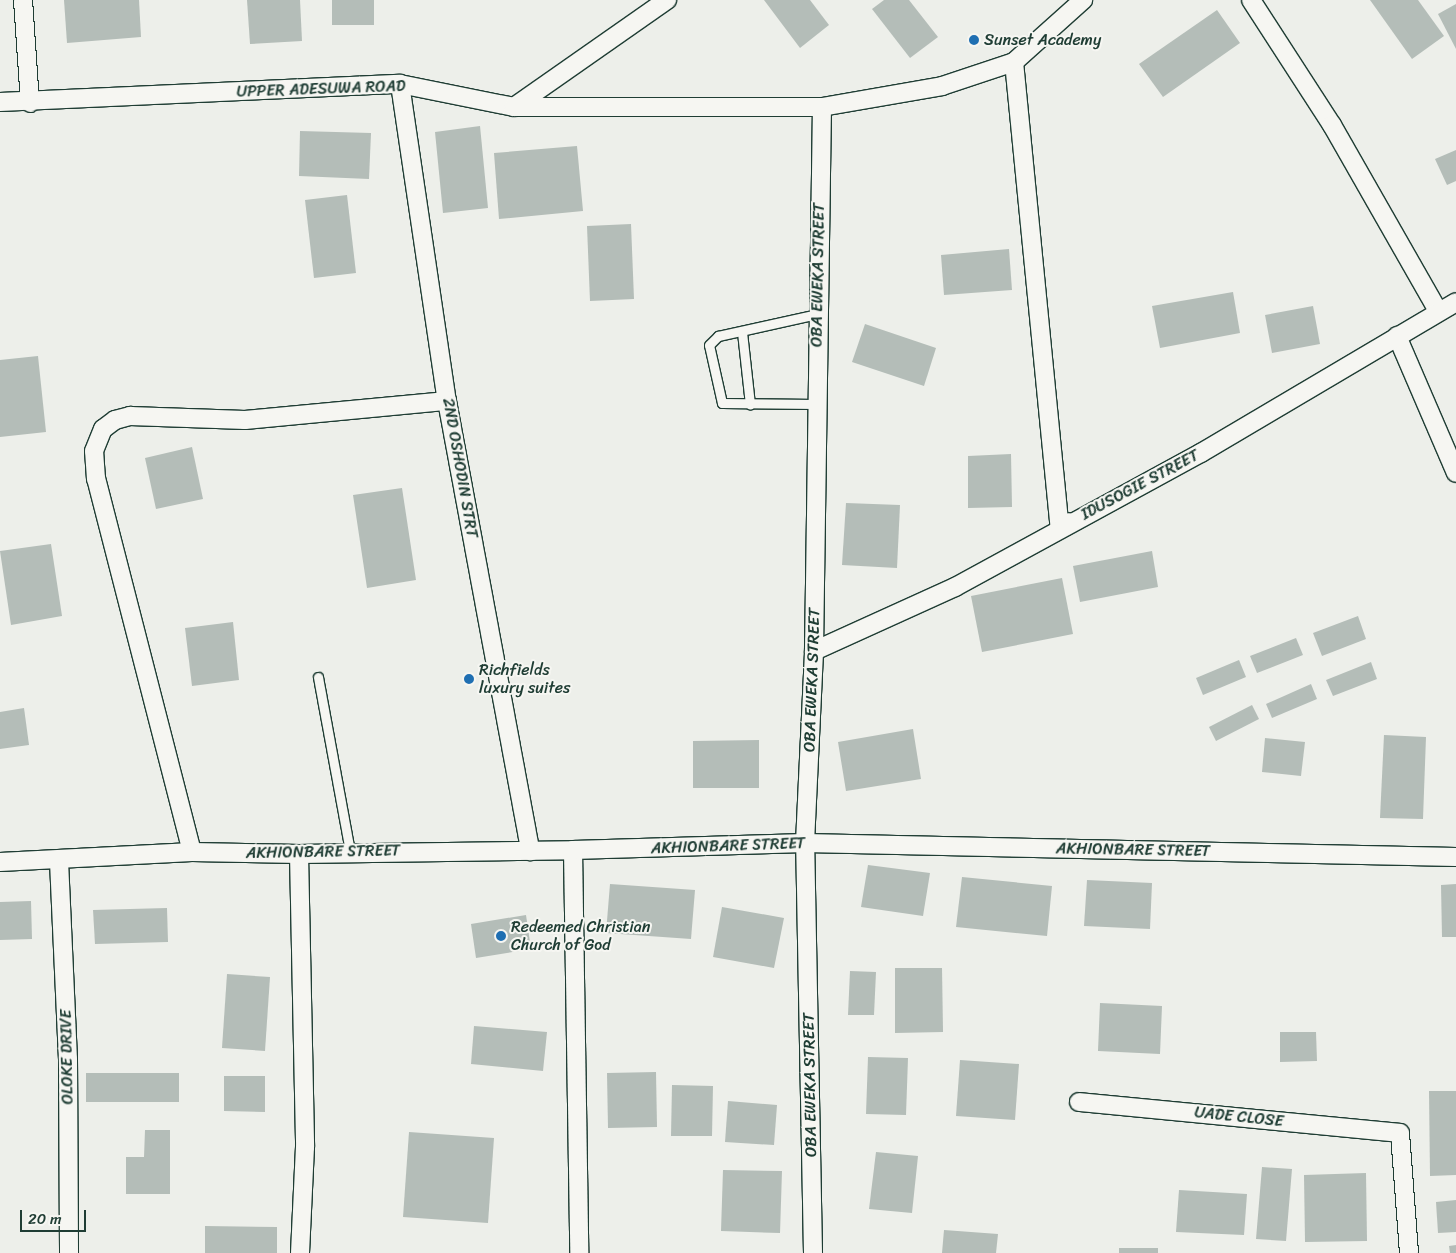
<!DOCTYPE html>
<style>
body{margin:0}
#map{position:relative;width:1456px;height:1253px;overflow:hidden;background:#edefea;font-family:Sriracha,sans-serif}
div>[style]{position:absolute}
.building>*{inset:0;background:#b4bdb8}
.roads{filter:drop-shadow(1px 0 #1f3d34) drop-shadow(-1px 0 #1f3d34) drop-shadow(0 1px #1f3d34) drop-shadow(0 -1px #1f3d34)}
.lane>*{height:9px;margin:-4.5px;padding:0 4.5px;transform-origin:4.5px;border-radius:4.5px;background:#f6f6f2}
.street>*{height:18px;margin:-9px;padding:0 9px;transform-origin:9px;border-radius:9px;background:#f6f6f2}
.dots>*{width:14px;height:14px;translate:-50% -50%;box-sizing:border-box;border:2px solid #f6f6f2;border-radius:50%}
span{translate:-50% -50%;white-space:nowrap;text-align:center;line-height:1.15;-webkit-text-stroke:4px #f6f6f2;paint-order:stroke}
.poi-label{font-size:16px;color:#1f3d34}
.left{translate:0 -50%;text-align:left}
.street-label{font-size:16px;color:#1f3d34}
.scale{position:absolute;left:20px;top:1210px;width:66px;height:22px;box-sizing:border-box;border:2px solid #1f3d34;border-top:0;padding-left:6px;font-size:15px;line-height:18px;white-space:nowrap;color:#1f3d34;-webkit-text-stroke:4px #f6f6f2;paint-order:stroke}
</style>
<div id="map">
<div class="building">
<i style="clip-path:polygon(64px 0,139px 0,141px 37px,67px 43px)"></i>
<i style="clip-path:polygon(247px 0,300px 0,302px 41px,250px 44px)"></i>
<i style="clip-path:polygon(332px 0,374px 0,374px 25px,332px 25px)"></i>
<i style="clip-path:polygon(764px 0,810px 0,829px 25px,800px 48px)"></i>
<i style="clip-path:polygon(884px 0,909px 0,938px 37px,910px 58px,872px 9px)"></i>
<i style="clip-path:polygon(1370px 0,1418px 0,1444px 36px,1412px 59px)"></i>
<i style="clip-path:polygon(1456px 4px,1456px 49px,1438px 14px)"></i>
<i style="clip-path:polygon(1217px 10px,1240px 43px,1163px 97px,1139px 64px)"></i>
<i style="clip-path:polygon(480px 126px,488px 208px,443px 213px,435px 132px)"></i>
<i style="clip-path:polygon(300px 131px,371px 133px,369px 179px,299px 176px)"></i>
<i style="clip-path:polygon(577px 146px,583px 211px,499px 219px,494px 153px)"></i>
<i style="clip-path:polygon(1456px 150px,1456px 181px,1447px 185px,1435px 159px)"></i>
<i style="clip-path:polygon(347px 195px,356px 273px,314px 278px,305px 200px)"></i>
<i style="clip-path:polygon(631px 224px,634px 299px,590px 301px,587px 226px)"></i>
<i style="clip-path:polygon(1009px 249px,1012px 290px,944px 295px,941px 255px)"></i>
<i style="clip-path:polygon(1233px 292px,1240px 333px,1160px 348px,1152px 306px)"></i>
<i style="clip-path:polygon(1313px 306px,1320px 344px,1272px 353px,1265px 315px)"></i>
<i style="clip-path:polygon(865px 324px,936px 348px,924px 386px,852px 362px)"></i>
<i style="clip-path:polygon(38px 356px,46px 432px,0 437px,0 360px)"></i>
<i style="clip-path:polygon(192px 447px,203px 499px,156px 509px,145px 458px)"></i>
<i style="clip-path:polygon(1011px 454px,1012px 507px,968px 508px,968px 456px)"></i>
<i style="clip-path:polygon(402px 488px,416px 580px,367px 588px,353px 495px)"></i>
<i style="clip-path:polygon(846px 503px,900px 505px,897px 568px,842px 565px)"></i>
<i style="clip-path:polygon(51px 544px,62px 616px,11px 625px,0 551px)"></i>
<i style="clip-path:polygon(1152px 551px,1158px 587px,1080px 602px,1073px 566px)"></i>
<i style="clip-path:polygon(1062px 578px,1073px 634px,982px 652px,971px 596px)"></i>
<i style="clip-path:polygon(1358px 616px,1366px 639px,1322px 656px,1313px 633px)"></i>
<i style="clip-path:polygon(233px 622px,239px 680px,192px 686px,185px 628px)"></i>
<i style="clip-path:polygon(1296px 638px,1303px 655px,1257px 673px,1250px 656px)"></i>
<i style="clip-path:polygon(1239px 660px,1246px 677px,1203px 695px,1196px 678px)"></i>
<i style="clip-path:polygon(1371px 662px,1377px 679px,1333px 696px,1326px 680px)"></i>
<i style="clip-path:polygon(1311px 684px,1317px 699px,1272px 718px,1266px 704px)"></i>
<i style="clip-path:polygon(1252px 705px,1259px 719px,1216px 741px,1209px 727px)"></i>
<i style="clip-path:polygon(24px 708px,29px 745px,0 749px,0 712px)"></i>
<i style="clip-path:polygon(913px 729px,921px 779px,846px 791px,838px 742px)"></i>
<i style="clip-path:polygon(1384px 735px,1426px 737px,1423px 819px,1380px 818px)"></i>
<i style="clip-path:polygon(1265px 738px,1305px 742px,1301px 776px,1262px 772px)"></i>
<i style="clip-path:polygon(759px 740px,759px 788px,693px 788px,693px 741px)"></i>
<i style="clip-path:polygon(868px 865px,930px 873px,923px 916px,861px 907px)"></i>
<i style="clip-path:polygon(962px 877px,1052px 886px,1047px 936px,956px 927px)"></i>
<i style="clip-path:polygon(1087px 880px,1152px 883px,1150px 929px,1084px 926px)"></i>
<i style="clip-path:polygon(610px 884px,695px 890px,691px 939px,606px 933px)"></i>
<i style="clip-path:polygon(1456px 884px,1456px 937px,1442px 937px,1441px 885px)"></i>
<i style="clip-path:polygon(31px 901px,32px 939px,0 940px,0 902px)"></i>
<i style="clip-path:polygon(722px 907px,784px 918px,774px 968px,713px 957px)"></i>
<i style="clip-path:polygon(167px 908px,168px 942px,95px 944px,93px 910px)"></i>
<i style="clip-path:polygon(526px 915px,531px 949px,476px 958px,471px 924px)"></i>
<i style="clip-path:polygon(895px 968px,942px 968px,943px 1032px,895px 1033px)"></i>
<i style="clip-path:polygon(850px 971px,876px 972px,874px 1015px,848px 1015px)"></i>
<i style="clip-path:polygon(227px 974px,270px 977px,265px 1051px,222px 1048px)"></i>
<i style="clip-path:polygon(1100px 1003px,1162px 1006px,1160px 1054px,1098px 1051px)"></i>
<i style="clip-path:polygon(474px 1026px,547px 1032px,543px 1071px,471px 1064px)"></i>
<i style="clip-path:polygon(1280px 1032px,1316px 1032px,1317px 1061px,1280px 1062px)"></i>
<i style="clip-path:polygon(868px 1057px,908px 1058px,906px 1115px,866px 1114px)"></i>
<i style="clip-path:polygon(960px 1060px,1019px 1064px,1015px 1120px,956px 1116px)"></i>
<i style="clip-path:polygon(656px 1072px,657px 1127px,608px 1128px,607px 1073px)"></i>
<i style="clip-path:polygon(86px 1073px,179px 1073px,179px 1102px,86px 1102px)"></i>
<i style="clip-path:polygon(224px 1076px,265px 1076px,265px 1112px,224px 1111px)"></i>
<i style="clip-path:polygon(672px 1085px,713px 1086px,712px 1136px,671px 1136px)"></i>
<i style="clip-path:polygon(1429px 1091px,1456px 1091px,1456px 1175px,1430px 1176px)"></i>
<i style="clip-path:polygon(728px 1101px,777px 1105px,774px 1145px,725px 1142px)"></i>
<i style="clip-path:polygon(145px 1130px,170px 1130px,170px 1194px,126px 1194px,126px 1157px,144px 1157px)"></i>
<i style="clip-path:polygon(409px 1132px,494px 1138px,488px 1223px,403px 1217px)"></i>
<i style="clip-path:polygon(876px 1152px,918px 1156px,912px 1213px,869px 1209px)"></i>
<i style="clip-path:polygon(1262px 1167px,1292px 1169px,1286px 1241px,1256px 1239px)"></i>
<i style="clip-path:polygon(723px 1170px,782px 1171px,780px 1233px,721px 1231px)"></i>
<i style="clip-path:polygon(1366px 1173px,1367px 1241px,1305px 1242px,1304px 1175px)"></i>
<i style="clip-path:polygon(1179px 1190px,1247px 1194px,1244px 1235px,1176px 1232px)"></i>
<i style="clip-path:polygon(1456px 1200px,1456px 1232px,1438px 1233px,1436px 1202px)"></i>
<i style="clip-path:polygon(205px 1226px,277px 1227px,277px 1253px,205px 1253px)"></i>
<i style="clip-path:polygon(944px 1230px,998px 1234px,996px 1253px,942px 1253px)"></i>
<i style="clip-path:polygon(1456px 1245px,1456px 1253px,1450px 1253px,1449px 1246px)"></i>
<i style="clip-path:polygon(1119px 1248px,1158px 1248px,1158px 1253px,1119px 1253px)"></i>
</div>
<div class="roads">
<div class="lane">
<i style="left:742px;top:332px;width:73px;rotate:83.7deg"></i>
<i style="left:816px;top:404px;width:94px;rotate:-179.4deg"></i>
<i style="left:722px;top:403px;width:59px;rotate:-102.6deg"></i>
<i style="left:709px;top:345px;width:13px;rotate:-45deg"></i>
<i style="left:718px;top:336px;width:101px;rotate:-12.5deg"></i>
<i style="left:318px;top:677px;width:178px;rotate:79.6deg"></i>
</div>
<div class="street">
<i style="left:23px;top:0;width:103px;rotate:86.1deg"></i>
<i style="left:1251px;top:0;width:149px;rotate:57.1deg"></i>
<i style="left:1332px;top:125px;width:214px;rotate:60.3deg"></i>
<i style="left:1014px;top:62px;width:467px;rotate:84.4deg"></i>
<i style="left:1060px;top:527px;width:10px;rotate:-29deg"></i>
<i style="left:400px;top:84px;width:320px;rotate:81.6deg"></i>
<i style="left:447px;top:401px;width:458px;rotate:79.5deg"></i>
<i style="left:0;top:102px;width:400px;rotate:-2.6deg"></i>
<i style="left:400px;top:84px;width:116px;rotate:11.4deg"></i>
<i style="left:514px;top:107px;width:187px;rotate:-35deg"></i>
<i style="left:514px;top:107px;width:308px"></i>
<i style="left:822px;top:107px;width:122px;rotate:-9.9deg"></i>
<i style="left:942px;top:86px;width:76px;rotate:-18.4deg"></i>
<i style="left:1014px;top:62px;width:93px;rotate:-41.9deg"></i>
<i style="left:1397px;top:336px;width:149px;rotate:66.7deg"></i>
<i style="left:814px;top:651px;width:155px;rotate:-24.4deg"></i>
<i style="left:955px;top:587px;width:280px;rotate:-28.6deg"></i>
<i style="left:1201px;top:453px;width:296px;rotate:-30.6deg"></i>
<i style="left:573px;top:850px;width:403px;rotate:89.1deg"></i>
<i style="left:192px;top:852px;width:385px;rotate:-104.4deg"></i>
<i style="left:96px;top:479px;width:28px;rotate:-94deg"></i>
<i style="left:94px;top:451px;width:24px;rotate:-68deg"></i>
<i style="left:103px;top:429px;width:15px;rotate:-37deg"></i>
<i style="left:115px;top:420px;width:16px;rotate:-15deg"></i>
<i style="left:130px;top:416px;width:115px;rotate:2deg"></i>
<i style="left:245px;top:420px;width:203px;rotate:-5.4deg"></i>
<i style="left:299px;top:854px;width:293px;rotate:88.8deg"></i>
<i style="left:305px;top:1147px;width:106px;rotate:92.7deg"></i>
<i style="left:59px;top:861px;width:198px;rotate:87.4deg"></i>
<i style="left:68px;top:1059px;width:194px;rotate:89.7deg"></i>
<i style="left:0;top:862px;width:192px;rotate:-3deg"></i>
<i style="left:192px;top:852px;width:107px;rotate:1.1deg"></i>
<i style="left:299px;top:854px;width:274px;rotate:-0.8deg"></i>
<i style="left:573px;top:850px;width:232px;rotate:-1.7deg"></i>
<i style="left:805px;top:843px;width:651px;rotate:1.23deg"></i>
<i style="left:1079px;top:1102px;width:322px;rotate:5.5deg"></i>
<i style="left:1400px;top:1133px;width:120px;rotate:85.7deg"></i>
<i style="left:813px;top:1253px;width:410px;rotate:-91.1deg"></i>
<i style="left:805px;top:843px;width:192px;rotate:-87.3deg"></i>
<i style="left:814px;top:651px;width:544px;rotate:-89.16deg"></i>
</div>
</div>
<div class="dots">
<i style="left:974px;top:40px;background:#1f6fb2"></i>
<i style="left:469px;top:679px;background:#1f6fb2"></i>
<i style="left:501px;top:936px;background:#1f6fb2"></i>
</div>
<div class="poi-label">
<span class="left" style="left:984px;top:40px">Sunset Academy</span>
<span class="left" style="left:479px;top:679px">Richfields<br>luxury suites</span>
<span class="left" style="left:511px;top:936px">Redeemed Christian<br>Church of God</span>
</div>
<div class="street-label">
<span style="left:321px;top:89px;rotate:-2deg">UPPER ADESUWA ROAD</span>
<span style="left:818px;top:275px;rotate:-89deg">OBA EWEKA STREET</span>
<span style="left:460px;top:468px;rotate:80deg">2ND OSHODIN STRT</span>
<span style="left:1140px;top:485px;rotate:-28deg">IDUSOGIE STREET</span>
<span style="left:812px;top:680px;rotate:-88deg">OBA EWEKA STREET</span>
<span style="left:728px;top:846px;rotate:-2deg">AKHIONBARE STREET</span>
<span style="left:1133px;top:850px;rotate:1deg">AKHIONBARE STREET</span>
<span style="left:323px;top:852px;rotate:-1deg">AKHIONBARE STREET</span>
<span style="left:67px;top:1057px;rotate:-91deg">OLOKE DRIVE</span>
<span style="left:810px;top:1085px;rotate:-91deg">OBA EWEKA STREET</span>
<span style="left:1239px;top:1117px;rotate:6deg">UADE CLOSE</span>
</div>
<div class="scale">20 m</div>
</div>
